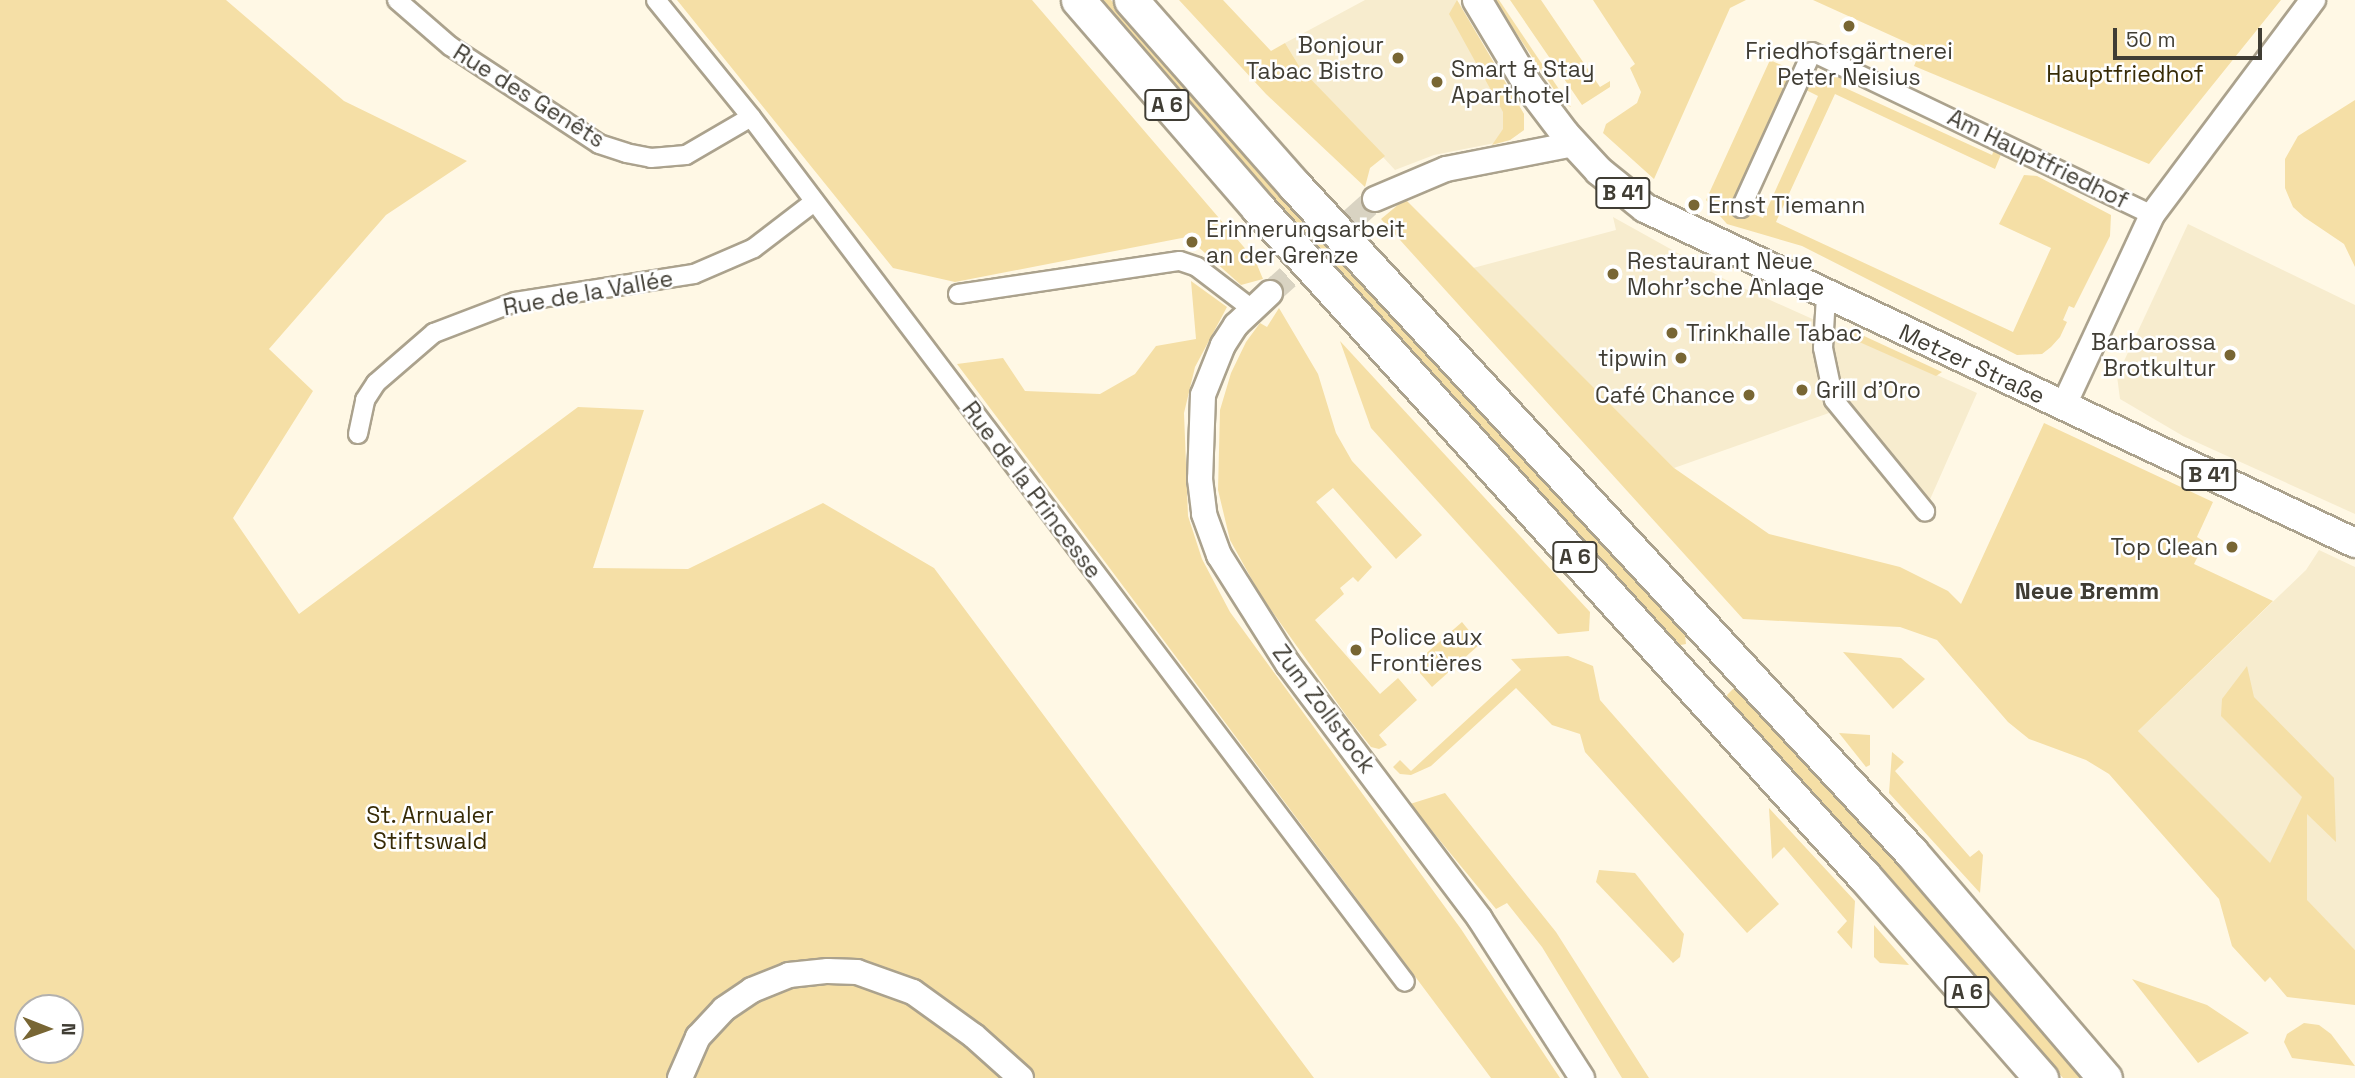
<!DOCTYPE html>
<meta charset="utf-8">
<style>
body{margin:0}
#map{position:relative;width:2355px;height:1078px;overflow:hidden;background:#fff8e5;font-family:"Space Grotesk",sans-serif}
div>[style]{position:absolute}
.built>*{inset:0;background:#f7ecce}
.green>*{inset:0;background:#f5dfa6}
.secondary-tunnel>*{height:24px;margin-top:-12px;transform-origin:0;background:repeating-linear-gradient(90deg,#d9d3c2 0 24px,transparent 0 36px)}
.roads{filter:drop-shadow(2px 0 #aba28d) drop-shadow(-2px 0 #aba28d) drop-shadow(0 2px #aba28d) drop-shadow(0 -2px #aba28d)}
.street>*{height:18px;margin:-9px;padding:0 9px;transform-origin:9px;border-radius:9px;background:#fff}
.secondary>*{height:24px;margin:-12px;padding:0 12px;transform-origin:12px;border-radius:12px;background:#fff}
.primary>*{height:28px;margin:-14px;padding:0 14px;transform-origin:14px;border-radius:14px;background:#fff}
.highway>*{height:33px;margin:-16.5px;padding:0 16.5px;transform-origin:16.5px;border-radius:16.5px;background:#fff}
.dots>*{width:19px;height:19px;translate:-50% -50%;box-sizing:border-box;border:4px solid #fff;border-radius:50%}
span{translate:-50% -50%;white-space:nowrap;text-align:center;line-height:1.15;-webkit-text-stroke:5px #fff;paint-order:stroke}
.shield-label span{padding:2px 5px;background:#fff;border:2px solid;border-radius:5px;-webkit-text-stroke-width:0}
.shield-label{font-size:21px;color:#403d34;font-weight:700}
.poi-label{font-size:23px;color:#403d34}
.right{translate:-100% -50%;text-align:right}
.left{translate:0 -50%;text-align:left}
.park-label{font-size:23px;color:#372b06}
.street-label{font-size:23px;color:#403d34}
.neighbourhood-label{font-size:24px;color:#403d34;font-weight:700}
.north{position:absolute;left:14px;top:994px;width:70px;height:70px;box-sizing:border-box;background:#fff;border:2px solid #b3b1ae;border-radius:50%;rotate:91deg;font-size:19px;font-weight:700;line-height:28px;text-align:center;color:#403d34}
.north::after{content:'';display:block;margin:auto;width:24px;height:32px;background:#786634;clip-path:polygon(50% 0,100% 100%,50% 72%,0 100%)}
.scale{position:absolute;left:2113px;top:28px;width:149px;height:32px;box-sizing:border-box;border:4px solid #403d34;border-top:0;padding-left:9px;font-size:21px;line-height:24px;white-space:nowrap;color:#403d34;-webkit-text-stroke:5px #fff;paint-order:stroke}
</style>
<div id="map">
<div class="built">
<i style="clip-path:polygon(1365px 0,1457px 0,1524px 114px,1524px 130px,1510px 140px,1434px 155px,1395px 170px,1301px 69px,1285px 43px)"></i>
<i style="clip-path:polygon(1613px 217px,1728px 281px,1977px 393px,1928px 504px,1846px 407px,1674px 468px,1473px 268px,1616px 230px)"></i>
<i style="clip-path:polygon(2188px 224px,2355px 305px,2355px 514px,2183px 436px,2120px 399px,2117px 376px)"></i>
<i style="clip-path:polygon(2319px 550px,2355px 567px,2355px 950px,2138px 731px,2306px 570px)"></i>
</div>
<div class="green">
<i style="clip-path:polygon(evenodd,0 0,226px 0,344px 101px,467px 161px,386px 215px,269px 349px,313px 391px,233px 518px,299px 614px,578px 407px,644px 410px,593px 568px,688px 569px,823px 503px,934px 568px,1314px 1078px,0 1078px,0 0,28px 1008px,70px 1008px,70px 1050px,28px 1050px,28px 1008px)"></i>
<i style="clip-path:polygon(677px 0,1032px 0,1255px 260px,1263px 279px,1241px 285px,1187px 237px,955px 282px,893px 268px)"></i>
<i style="clip-path:polygon(1095px 0,1111px 0,1274px 188px,1684px 626px,1686px 644px,1675px 646px,1266px 198px)"></i>
<i style="clip-path:polygon(1179px 0,1223px 0,1271px 51px,1285px 43px,1301px 69px,1385px 156px,1370px 168px,1365px 187px,1266px 94px)"></i>
<i style="clip-path:polygon(1457px 0,1524px 114px,1524px 130px,1510px 140px,1492px 145px,1503px 129px,1503px 112px,1449px 14px)"></i>
<i style="clip-path:polygon(1494px 0,1499px 0,1571px 107px,1563px 103px)"></i>
<i style="clip-path:polygon(1510px 0,1541px 0,1600px 87px,1610px 81px,1610px 87px,1582px 105px)"></i>
<i style="clip-path:polygon(1593px 0,1746px 0,1730px 8px,1654px 179px,1603px 133px,1606px 124px,1637px 103px,1641px 92px,1630px 68px,1635px 64px)"></i>
<i style="clip-path:polygon(1813px 0,2281px 0,2149px 164px,1914px 66px,1921px 49px)"></i>
<i style="clip-path:polygon(1770px 60px,1802px 74px,1741px 209px,1763px 218px,1818px 96px,1804px 89px,1826px 74px,1845px 77px,1841px 86px,1992px 155px,1996px 146px,2002px 152px,1995px 169px,1835px 94px,1776px 222px,2013px 332px,2051px 248px,1999px 224px,2024px 175px,2037px 176px,2111px 215px,2110px 236px,2074px 308px,2069px 306px,2063px 320px,2067px 322px,2060px 337px,2051px 347px,2042px 354px,2017px 355px,1802px 246px,1727px 224px,1706px 200px)"></i>
<i style="clip-path:polygon(2355px 100px,2355px 267px,2344px 244px,2304px 217px,2293px 207px,2285px 188px,2285px 159px,2298px 136px)"></i>
<i style="clip-path:polygon(1405px 199px,1674px 468px,1769px 534px,1900px 567px,1948px 591px,1961px 604px,2044px 423px,2213px 502px,2197px 537px,2205px 542px,2194px 564px,2273px 601px,2138px 731px,2270px 863px,2302px 797px,2221px 716px,2222px 699px,2247px 666px,2254px 697px,2334px 778px,2336px 842px,2307px 814px,2307px 900px,2355px 950px,2355px 1005px,2287px 997px,2270px 977px,2265px 982px,2232px 946px,2219px 899px,2109px 774px,2086px 760px,2029px 739px,2008px 722px,1937px 640px,1900px 627px,1743px 619px,1381px 219px)"></i>
<i style="clip-path:polygon(1191px 281px,1227px 307px,1195px 367px,1184px 413px,1188px 516px,1202px 559px,1230px 612px,1461px 929px,1560px 1078px,1491px 1078px,957px 364px,1003px 358px,1025px 391px,1100px 394px,1135px 374px,1156px 346px,1196px 339px)"></i>
<i style="clip-path:polygon(1279px 308px,1318px 374px,1336px 433px,1352px 461px,1422px 535px,1396px 559px,1333px 488px,1316px 502px,1372px 567px,1358px 582px,1353px 577px,1340px 588px,1344px 594px,1315px 620px,1380px 694px,1398px 678px,1417px 700px,1379px 735px,1387px 745px,1379px 749px,1371px 747px,1348px 718px,1261px 596px,1230px 540px,1218px 490px,1220px 410px,1231px 373px,1246px 342px,1260px 323px,1267px 327px)"></i>
<i style="clip-path:polygon(1851px 330px,1942px 372px,1936px 376px,1848px 337px)"></i>
<i style="clip-path:polygon(1340px 341px,1590px 612px,1589px 631px,1558px 634px,1371px 428px)"></i>
<i style="clip-path:polygon(1462px 622px,1480px 644px,1432px 687px,1413px 665px)"></i>
<i style="clip-path:polygon(1843px 652px,1901px 658px,1925px 679px,1893px 709px)"></i>
<i style="clip-path:polygon(1568px 656px,1593px 666px,1600px 700px,1779px 904px,1747px 933px,1585px 752px,1580px 734px,1552px 725px,1516px 688px,1431px 766px,1411px 775px,1400px 774px,1393px 767px,1400px 760px,1411px 771px,1521px 670px,1511px 659px)"></i>
<i style="clip-path:polygon(1736px 686px,1746px 689px,2090px 1078px,2063px 1078px,1729px 707px,1727px 695px)"></i>
<i style="clip-path:polygon(1839px 733px,1870px 735px,1870px 765px,1866px 767px)"></i>
<i style="clip-path:polygon(1892px 752px,1904px 762px,1895px 771px,1970px 857px,1979px 850px,1983px 855px,1980px 893px,1889px 793px)"></i>
<i style="clip-path:polygon(1445px 793px,1556px 932px,1649px 1078px,1622px 1078px,1542px 947px,1507px 903px,1496px 909px,1410px 804px)"></i>
<i style="clip-path:polygon(1769px 808px,1855px 901px,1852px 949px,1837px 932px,1847px 921px,1784px 847px,1772px 859px)"></i>
<i style="clip-path:polygon(1599px 870px,1635px 873px,1684px 934px,1680px 957px,1673px 963px,1596px 882px)"></i>
<i style="clip-path:polygon(1874px 925px,1909px 965px,1880px 963px,1874px 957px)"></i>
<i style="clip-path:polygon(2132px 979px,2207px 1005px,2249px 1033px,2198px 1063px)"></i>
<i style="clip-path:polygon(2304px 1023px,2319px 1025px,2331px 1034px,2355px 1066px,2292px 1058px,2284px 1042px,2287px 1034px)"></i>
</div>
<div class="secondary-tunnel">
<i style="left:1270px;top:293px;width:141px;rotate:-41.8deg"></i>
</div>
<div class="roads">
<div class="street">
<i style="left:397px;top:0;width:70px;rotate:41deg"></i>
<i style="left:450px;top:46px;width:178px;rotate:33.3deg"></i>
<i style="left:599px;top:144px;width:28px;rotate:18deg"></i>
<i style="left:626px;top:153px;width:25px;rotate:11deg"></i>
<i style="left:651px;top:158px;width:35px;rotate:-5deg"></i>
<i style="left:686px;top:155px;width:75px;rotate:-30.3deg"></i>
<i style="left:656px;top:0;width:151px;rotate:50.9deg"></i>
<i style="left:751px;top:117px;width:1084px;rotate:52.91deg"></i>
<i style="left:1741px;top:208px;width:171px;rotate:-65.5deg"></i>
<i style="left:1812px;top:52px;width:377px;rotate:25.6deg"></i>
<i style="left:958px;top:294px;width:224px;rotate:-8.5deg"></i>
<i style="left:1180px;top:261px;width:18px;rotate:19deg"></i>
<i style="left:1197px;top:267px;width:69px;rotate:37.4deg"></i>
<i style="left:1826px;top:296px;width:52px;rotate:93.3deg"></i>
<i style="left:1823px;top:348px;width:53px;rotate:78.1deg"></i>
<i style="left:1834px;top:400px;width:144px;rotate:50.7deg"></i>
<i style="left:358px;top:434px;width:35px;rotate:-78deg"></i>
<i style="left:365px;top:400px;width:20px;rotate:-57deg"></i>
<i style="left:376px;top:383px;width:77px;rotate:-40.8deg"></i>
<i style="left:434px;top:333px;width:87px;rotate:-20.9deg"></i>
<i style="left:515px;top:302px;width:181px;rotate:-8.9deg"></i>
<i style="left:694px;top:274px;width:65px;rotate:-23.4deg"></i>
<i style="left:754px;top:248px;width:76px;rotate:-37.5deg"></i>
</div>
<div class="secondary">
<i style="left:1375px;top:199px;width:77px;rotate:-22.9deg"></i>
<i style="left:1446px;top:169px;width:129px;rotate:-11.1deg"></i>
<i style="left:1270px;top:293px;width:47px;rotate:136.7deg"></i>
<i style="left:1236px;top:325px;width:24px;rotate:123deg"></i>
<i style="left:1223px;top:345px;width:54px;rotate:111.8deg"></i>
<i style="left:1203px;top:395px;width:84px;rotate:92deg"></i>
<i style="left:1200px;top:479px;width:35px;rotate:83deg"></i>
<i style="left:1204px;top:514px;width:44px;rotate:69.9deg"></i>
<i style="left:1219px;top:555px;width:129px;rotate:57.7deg"></i>
<i style="left:1288px;top:664px;width:319px;rotate:53deg"></i>
<i style="left:1480px;top:919px;width:189px;rotate:57.3deg"></i>
<i style="left:2063px;top:407px;width:212px;rotate:-65.1deg"></i>
<i style="left:2152px;top:215px;width:269px;rotate:-53.2deg"></i>
<i style="left:680px;top:1078px;width:45px;rotate:-66.3deg"></i>
<i style="left:698px;top:1037px;width:38px;rotate:-47deg"></i>
<i style="left:724px;top:1009px;width:34px;rotate:-34deg"></i>
<i style="left:752px;top:990px;width:40px;rotate:-22deg"></i>
<i style="left:789px;top:975px;width:39px;rotate:-6deg"></i>
<i style="left:828px;top:971px;width:29px;rotate:2deg"></i>
<i style="left:857px;top:972px;width:59px;rotate:19.7deg"></i>
<i style="left:913px;top:992px;width:75px;rotate:35.8deg"></i>
<i style="left:974px;top:1036px;width:63px;rotate:41.8deg"></i>
</div>
<div class="primary">
<i style="left:1477px;top:0;width:99px;rotate:59deg"></i>
<i style="left:1528px;top:85px;width:61px;rotate:52.9deg"></i>
<i style="left:1565px;top:134px;width:50px;rotate:47.4deg"></i>
<i style="left:1599px;top:171px;width:59px;rotate:38.8deg"></i>
<i style="left:1645px;top:208px;width:785px;rotate:25.26deg"></i>
</div>
<div class="highway">
<i style="left:1078px;top:0;width:275px;rotate:49.1deg"></i>
<i style="left:1258px;top:208px;width:902px;rotate:47.79deg"></i>
<i style="left:1864px;top:876px;width:269px;rotate:48.8deg"></i>
<i style="left:1131px;top:0;width:248px;rotate:48.6deg"></i>
<i style="left:1295px;top:186px;width:907px;rotate:47.23deg"></i>
<i style="left:1911px;top:852px;width:298px;rotate:49.4deg"></i>
</div>
</div>
<div class="dots">
<i style="left:1849px;top:26px;background:#786634"></i>
<i style="left:1398px;top:58px;background:#786634"></i>
<i style="left:1437px;top:82px;background:#786634"></i>
<i style="left:1694px;top:205px;background:#786634"></i>
<i style="left:1192px;top:242px;background:#786634"></i>
<i style="left:1613px;top:274px;background:#786634"></i>
<i style="left:1672px;top:333px;background:#786634"></i>
<i style="left:2230px;top:355px;background:#786634"></i>
<i style="left:1681px;top:358px;background:#786634"></i>
<i style="left:1802px;top:390px;background:#786634"></i>
<i style="left:1749px;top:395px;background:#786634"></i>
<i style="left:2232px;top:547px;background:#786634"></i>
<i style="left:1356px;top:650px;background:#786634"></i>
</div>
<div class="shield-label">
<span style="left:1167px;top:105px">A 6</span>
<span style="left:1623px;top:193px">B 41</span>
<span style="left:2209px;top:475px">B 41</span>
<span style="left:1575px;top:557px">A 6</span>
<span style="left:1967px;top:992px">A 6</span>
</div>
<div class="poi-label">
<span class="right" style="left:1384px;top:58px">Bonjour<br>Tabac Bistro</span>
<span style="left:1849px;top:64px">Friedhofsgärtnerei<br>Peter Neisius</span>
<span class="left" style="left:1451px;top:82px">Smart &amp; Stay<br>Aparthotel</span>
<span class="left" style="left:1708px;top:205px">Ernst Tiemann</span>
<span class="left" style="left:1206px;top:242px">Erinnerungsarbeit<br>an der Grenze</span>
<span class="left" style="left:1627px;top:274px">Restaurant Neue<br>Mohr'sche Anlage</span>
<span class="left" style="left:1686px;top:333px">Trinkhalle Tabac</span>
<span class="right" style="left:2216px;top:355px">Barbarossa<br>Brotkultur</span>
<span class="right" style="left:1667px;top:358px">tipwin</span>
<span class="left" style="left:1816px;top:390px">Grill d'Oro</span>
<span class="right" style="left:1735px;top:395px">Café Chance</span>
<span class="right" style="left:2218px;top:547px">Top Clean</span>
<span class="left" style="left:1370px;top:650px">Police aux<br>Frontières</span>
</div>
<div class="park-label">
<span style="left:2125px;top:74px">Hauptfriedhof</span>
<span style="left:430px;top:828px">St. Arnualer<br>Stiftswald</span>
</div>
<div class="street-label">
<span style="left:529px;top:96px;rotate:32deg">Rue des Genêts</span>
<span style="left:2038px;top:159px;rotate:26deg">Am Hauptfriedhof</span>
<span style="left:588px;top:293px;rotate:-10deg">Rue de la Vallée</span>
<span style="left:1972px;top:364px;rotate:25deg">Metzer Straße</span>
<span style="left:1032px;top:490px;rotate:53deg">Rue de la Princesse</span>
<span style="left:1324px;top:709px;rotate:53deg">Zum Zollstock</span>
</div>
<div class="neighbourhood-label">
<span style="left:2087px;top:591px">Neue Bremm</span>
</div>
<div class="north">N</div>
<div class="scale">50 m</div>
</div>
